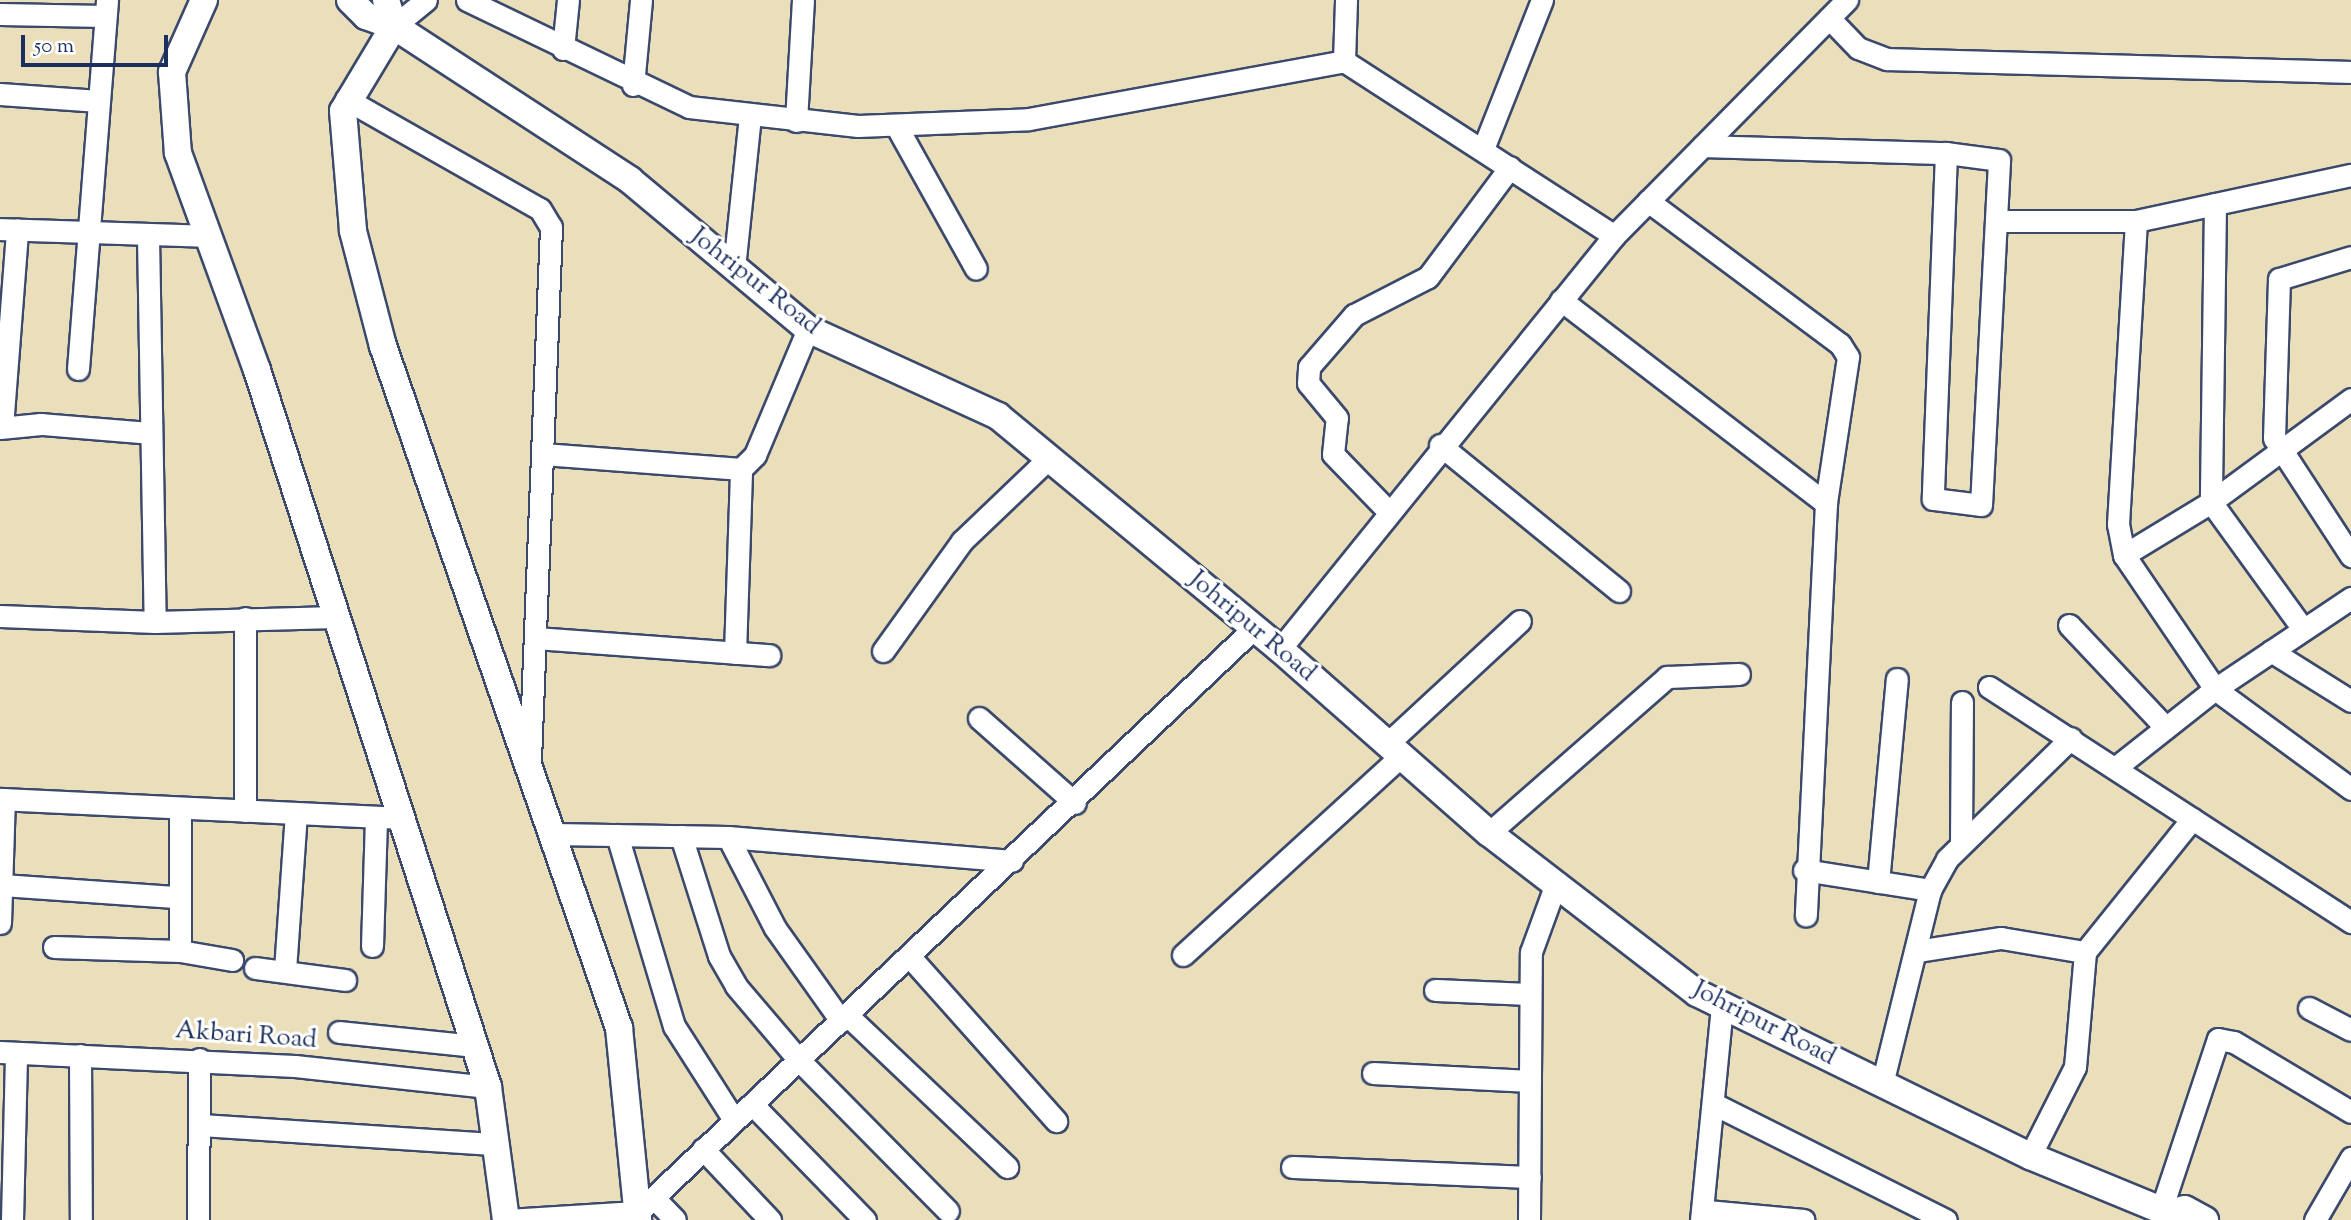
<!DOCTYPE html>
<style>
body{margin:0}
#map{position:relative;width:2351px;height:1220px;overflow:hidden;background:#ebdfbb;font-family:"Sorts Mill Goudy",serif}
div>[style]{position:absolute}
.roads{filter:drop-shadow(2px 0 #3a496c) drop-shadow(-2px 0 #3a496c) drop-shadow(0 2px #3a496c) drop-shadow(0 -2px #3a496c)}
.minor>*{height:21px;margin:-10.5px;padding:0 10.5px;transform-origin:10.5px;border-radius:10.5px;background:#fff}
.tertiary>*{height:26px;margin:-13px;padding:0 13px;transform-origin:13px;border-radius:13px;background:#fff}
span{translate:-50% -50%;white-space:nowrap;text-align:center;line-height:1.15;-webkit-text-stroke:6px #fff;paint-order:stroke}
.street-label{font-size:26px;color:#1b2f5e}
.scale{position:absolute;left:21px;top:35px;width:147px;height:32px;box-sizing:border-box;border:4px solid #1b2f5e;border-top:0;padding-left:9px;font-size:21px;line-height:24px;white-space:nowrap;color:#1b2f5e;-webkit-text-stroke:5px #fff;paint-order:stroke}
</style>
<div id="map">
<div class="roads">
<div class="minor">
<i style="left:467px;top:0;width:246px;rotate:25.7deg"></i>
<i style="left:689px;top:107px;width:170px;rotate:6.4deg"></i>
<i style="left:858px;top:126px;width:171px;rotate:-2.3deg"></i>
<i style="left:1029px;top:119px;width:320px;rotate:-10.4deg"></i>
<i style="left:1344px;top:61px;width:322px;rotate:32.9deg"></i>
<i style="left:0;top:14px;width:105px;rotate:1.1deg"></i>
<i style="left:1829px;top:18px;width:42px;rotate:46deg"></i>
<i style="left:1858px;top:48px;width:31px;rotate:21deg"></i>
<i style="left:1887px;top:59px;width:464px;rotate:1.6deg"></i>
<i style="left:394px;top:26px;width:41px;rotate:-39.1deg"></i>
<i style="left:563px;top:49px;width:49px;rotate:-84.2deg"></i>
<i style="left:1344px;top:61px;width:61px;rotate:-88.1deg"></i>
<i style="left:633px;top:85px;width:85px;rotate:-84.6deg"></i>
<i style="left:0;top:94px;width:99px;rotate:4deg"></i>
<i style="left:346px;top:99px;width:223px;rotate:29.6deg"></i>
<i style="left:540px;top:209px;width:21px;rotate:59deg"></i>
<i style="left:551px;top:227px;width:533px;rotate:92.26deg"></i>
<i style="left:796px;top:121px;width:121px;rotate:-86.7deg"></i>
<i style="left:897px;top:127px;width:162px;rotate:60.9deg"></i>
<i style="left:1703px;top:146px;width:243px;rotate:1.7deg"></i>
<i style="left:1946px;top:153px;width:346px;rotate:92.2deg"></i>
<i style="left:1933px;top:499px;width:48px;rotate:7.1deg"></i>
<i style="left:1981px;top:505px;width:345px;rotate:-87deg"></i>
<i style="left:1999px;top:160px;width:53px;rotate:-172.5deg"></i>
<i style="left:1483px;top:149px;width:160px;rotate:-68.4deg"></i>
<i style="left:1648px;top:201px;width:239px;rotate:36.7deg"></i>
<i style="left:1840px;top:344px;width:15px;rotate:58deg"></i>
<i style="left:1848px;top:357px;width:148px;rotate:98.6deg"></i>
<i style="left:1826px;top:503px;width:413px;rotate:92.8deg"></i>
<i style="left:2215px;top:204px;width:298px;rotate:90.8deg"></i>
<i style="left:2211px;top:502px;width:157px;rotate:54.1deg"></i>
<i style="left:1996px;top:221px;width:140px"></i>
<i style="left:2136px;top:221px;width:220px;rotate:-12.1deg"></i>
<i style="left:2136px;top:221px;width:304px;rotate:93.4deg"></i>
<i style="left:2118px;top:524px;width:32px;rotate:79deg"></i>
<i style="left:2124px;top:555px;width:162px;rotate:55.8deg"></i>
<i style="left:2215px;top:689px;width:169px;rotate:36.3deg"></i>
<i style="left:0;top:229px;width:209px;rotate:1.9deg"></i>
<i style="left:148px;top:236px;width:386px;rotate:89deg"></i>
<i style="left:2351px;top:257px;width:75px;rotate:163deg"></i>
<i style="left:2279px;top:279px;width:159px;rotate:91.8deg"></i>
<i style="left:2274px;top:438px;width:141px;rotate:56.9deg"></i>
<i style="left:734px;top:268px;width:154px;rotate:-84deg"></i>
<i style="left:1561px;top:300px;width:334px;rotate:37.5deg"></i>
<i style="left:78px;top:369px;width:370px;rotate:-85.5deg"></i>
<i style="left:2px;top:427px;width:198px;rotate:-85.6deg"></i>
<i style="left:0;top:428px;width:41px;rotate:-5.6deg"></i>
<i style="left:41px;top:424px;width:110px;rotate:4.7deg"></i>
<i style="left:1440px;top:445px;width:231px;rotate:39.2deg"></i>
<i style="left:543px;top:454px;width:199px;rotate:4.3deg"></i>
<i style="left:741px;top:469px;width:20px;rotate:-45deg"></i>
<i style="left:755px;top:455px;width:137px;rotate:-67.2deg"></i>
<i style="left:1388px;top:511px;width:79px;rotate:-134deg"></i>
<i style="left:1333px;top:454px;width:36px;rotate:-84deg"></i>
<i style="left:1337px;top:418px;width:45px;rotate:-129.6deg"></i>
<i style="left:1308px;top:383px;width:16px;rotate:-86deg"></i>
<i style="left:1309px;top:367px;width:69px;rotate:-49.1deg"></i>
<i style="left:1354px;top:315px;width:83px;rotate:-27.2deg"></i>
<i style="left:1428px;top:277px;width:137px;rotate:-53.3deg"></i>
<i style="left:2124px;top:555px;width:102px;rotate:-31.3deg"></i>
<i style="left:2211px;top:502px;width:174px;rotate:-36.3deg"></i>
<i style="left:0;top:616px;width:155px;rotate:2.2deg"></i>
<i style="left:155px;top:622px;width:180px;rotate:-1.6deg"></i>
<i style="left:2069px;top:625px;width:141px;rotate:46.7deg"></i>
<i style="left:536px;top:638px;width:234px;rotate:4.2deg"></i>
<i style="left:1280px;top:649px;width:531px;rotate:-51.04deg"></i>
<i style="left:1614px;top:236px;width:332px;rotate:-45.4deg"></i>
<i style="left:883px;top:651px;width:135px;rotate:-54.3deg"></i>
<i style="left:962px;top:541px;width:120px;rotate:-43.7deg"></i>
<i style="left:2271px;top:651px;width:94px;rotate:32deg"></i>
<i style="left:735px;top:653px;width:184px;rotate:-88.1deg"></i>
<i style="left:1989px;top:687px;width:432px;rotate:33deg"></i>
<i style="left:979px;top:718px;width:128px;rotate:41.5deg"></i>
<i style="left:1387px;top:744px;width:181px;rotate:-42.8deg"></i>
<i style="left:2115px;top:768px;width:127px;rotate:-38.3deg"></i>
<i style="left:2215px;top:689px;width:164px;rotate:-33.8deg"></i>
<i style="left:0;top:799px;width:398px;rotate:2.7deg"></i>
<i style="left:245px;top:811px;width:193px;rotate:-90deg"></i>
<i style="left:1489px;top:833px;width:237px;rotate:-41.2deg"></i>
<i style="left:1667px;top:677px;width:72px;rotate:-2.4deg"></i>
<i style="left:554px;top:834px;width:174px;rotate:1deg"></i>
<i style="left:728px;top:837px;width:285px;rotate:4.8deg"></i>
<i style="left:617px;top:835px;width:199px;rotate:73.4deg"></i>
<i style="left:674px;top:1026px;width:112px;rotate:57.4deg"></i>
<i style="left:681px;top:836px;width:126px;rotate:72.4deg"></i>
<i style="left:719px;top:956px;width:34px;rotate:60deg"></i>
<i style="left:736px;top:986px;width:97px;rotate:49.6deg"></i>
<i style="left:799px;top:1060px;width:212px;rotate:45.4deg"></i>
<i style="left:728px;top:837px;width:102px;rotate:62.7deg"></i>
<i style="left:775px;top:928px;width:114px;rotate:54.6deg"></i>
<i style="left:1961px;top:841px;width:139px;rotate:-89.6deg"></i>
<i style="left:1804px;top:870px;width:128px;rotate:9deg"></i>
<i style="left:1878px;top:882px;width:204px;rotate:-84.7deg"></i>
<i style="left:2px;top:885px;width:173px;rotate:4deg"></i>
<i style="left:0;top:923px;width:124px;rotate:-88.2deg"></i>
<i style="left:372px;top:946px;width:129px;rotate:-88.2deg"></i>
<i style="left:54px;top:947px;width:126px;rotate:1.8deg"></i>
<i style="left:180px;top:951px;width:53px;rotate:9.8deg"></i>
<i style="left:180px;top:951px;width:143px;rotate:-90deg"></i>
<i style="left:1917px;top:951px;width:85px;rotate:-8.8deg"></i>
<i style="left:2001px;top:938px;width:85px;rotate:9.5deg"></i>
<i style="left:1183px;top:955px;width:297px;rotate:-42.4deg"></i>
<i style="left:910px;top:957px;width:220px;rotate:48.3deg"></i>
<i style="left:255px;top:968px;width:91px;rotate:7.6deg"></i>
<i style="left:285px;top:970px;width:157px;rotate:-86deg"></i>
<i style="left:1435px;top:990px;width:95px;rotate:2.4deg"></i>
<i style="left:2309px;top:1008px;width:47px;rotate:27.6deg"></i>
<i style="left:847px;top:1015px;width:221px;rotate:43.5deg"></i>
<i style="left:339px;top:1032px;width:136px;rotate:5.9deg"></i>
<i style="left:0;top:1052px;width:295px;rotate:2.7deg"></i>
<i style="left:295px;top:1066px;width:194px;rotate:6.2deg"></i>
<i style="left:80px;top:1055px;width:165px;rotate:89.7deg"></i>
<i style="left:1373px;top:1073px;width:157px;rotate:2.9deg"></i>
<i style="left:1882px;top:1084px;width:200px;rotate:-76.1deg"></i>
<i style="left:1930px;top:890px;width:35px;rotate:-61deg"></i>
<i style="left:1947px;top:859px;width:173px;rotate:-44.3deg"></i>
<i style="left:752px;top:1104px;width:162px;rotate:45.8deg"></i>
<i style="left:1716px;top:1105px;width:257px;rotate:26.6deg"></i>
<i style="left:200px;top:1125px;width:298px;rotate:3.7deg"></i>
<i style="left:703px;top:1149px;width:98px;rotate:46.7deg"></i>
<i style="left:2030px;top:1156px;width:100px;rotate:-63.2deg"></i>
<i style="left:2075px;top:1067px;width:115px;rotate:-85deg"></i>
<i style="left:2085px;top:952px;width:171px;rotate:-51.2deg"></i>
<i style="left:1292px;top:1167px;width:238px;rotate:2.4deg"></i>
<i style="left:654px;top:1198px;width:30px;rotate:46deg"></i>
<i style="left:2161px;top:1210px;width:180px;rotate:-71.6deg"></i>
<i style="left:2218px;top:1039px;width:16px;rotate:11deg"></i>
<i style="left:2234px;top:1042px;width:136px;rotate:30.9deg"></i>
<i style="left:1707px;top:1211px;width:97px;rotate:5.3deg"></i>
<i style="left:12px;top:1220px;width:167px;rotate:-88.6deg"></i>
<i style="left:198px;top:1220px;width:161px;rotate:-89.6deg"></i>
<i style="left:506px;top:1220px;width:132px;rotate:-3.5deg"></i>
<i style="left:638px;top:1212px;width:849px;rotate:-43.47deg"></i>
<i style="left:1529px;top:1220px;width:268px;rotate:-89.6deg"></i>
<i style="left:1531px;top:952px;width:70px;rotate:-70deg"></i>
<i style="left:1701px;top:1220px;width:215px;rotate:-84.4deg"></i>
<i style="left:2315px;top:1220px;width:72px;rotate:-59.9deg"></i>
</div>
<div class="tertiary">
<i style="left:204px;top:0;width:79px;rotate:114deg"></i>
<i style="left:172px;top:72px;width:81px;rotate:85.8deg"></i>
<i style="left:178px;top:153px;width:231px;rotate:70deg"></i>
<i style="left:257px;top:370px;width:753px;rotate:72.14deg"></i>
<i style="left:488px;top:1087px;width:134px;rotate:82.3deg"></i>
<i style="left:350px;top:0;width:23px;rotate:45deg"></i>
<i style="left:366px;top:16px;width:30px;rotate:20deg"></i>
<i style="left:394px;top:26px;width:282px;rotate:33.1deg"></i>
<i style="left:630px;top:180px;width:232px;rotate:39.9deg"></i>
<i style="left:808px;top:329px;width:209px;rotate:24.6deg"></i>
<i style="left:998px;top:416px;width:366px;rotate:39.6deg"></i>
<i style="left:1280px;top:649px;width:278px;rotate:41.4deg"></i>
<i style="left:1489px;top:833px;width:262px;rotate:37.6deg"></i>
<i style="left:1697px;top:993px;width:371px;rotate:26.1deg"></i>
<i style="left:2030px;top:1156px;width:149px;rotate:22.4deg"></i>
<i style="left:2168px;top:1213px;width:8px;rotate:67deg"></i>
<i style="left:386px;top:0;width:27px;rotate:73deg"></i>
<i style="left:394px;top:26px;width:99px;rotate:121deg"></i>
<i style="left:343px;top:111px;width:120px;rotate:85.2deg"></i>
<i style="left:353px;top:231px;width:119px;rotate:75.4deg"></i>
<i style="left:383px;top:346px;width:722px;rotate:70.91deg"></i>
<i style="left:619px;top:1028px;width:193px;rotate:84.3deg"></i>
<i style="left:2168px;top:1213px;width:17px;rotate:-13deg"></i>
<i style="left:2185px;top:1209px;width:23px;rotate:29deg"></i>
</div>
</div>
<div class="street-label">
<span style="left:755px;top:282px;rotate:38deg">Johripur Road</span>
<span style="left:1252px;top:627px;rotate:40deg">Johripur Road</span>
<span style="left:1764px;top:1024px;rotate:27deg">Johripur Road</span>
<span style="left:246px;top:1036px;rotate:4deg">Akbari Road</span>
</div>
<div class="scale">50 m</div>
</div>
